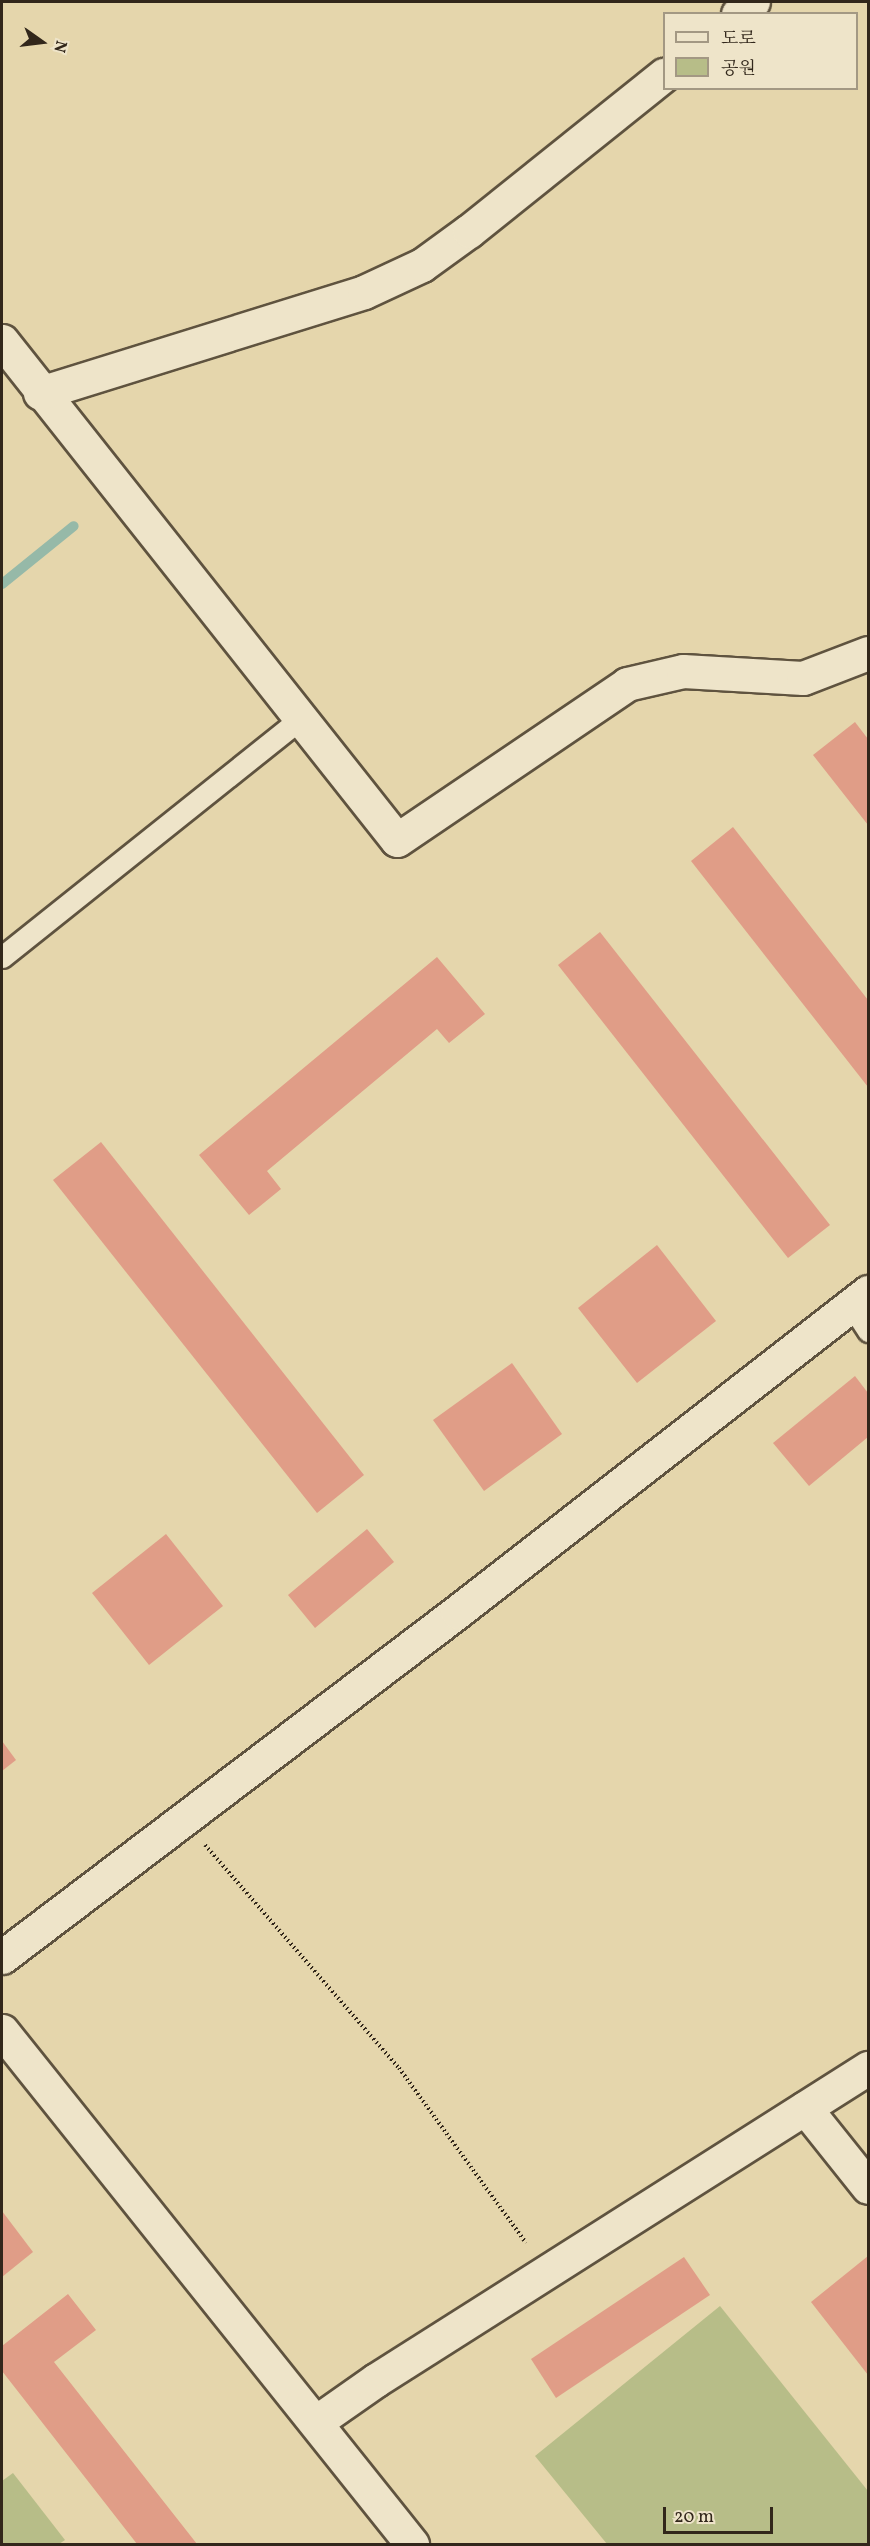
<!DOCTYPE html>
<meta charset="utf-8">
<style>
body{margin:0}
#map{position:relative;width:870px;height:2546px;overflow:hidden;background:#e5d6ac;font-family:Vollkorn,"Noto Serif KR",serif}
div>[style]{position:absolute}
.green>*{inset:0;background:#b7bd88}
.stream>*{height:10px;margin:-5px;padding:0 5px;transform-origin:5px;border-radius:5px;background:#96b9a8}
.building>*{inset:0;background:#e09d87}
.path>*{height:4px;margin-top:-2px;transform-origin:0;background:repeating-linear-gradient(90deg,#32271b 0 1.5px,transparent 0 4.5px)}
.roads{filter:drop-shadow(2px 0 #5f533f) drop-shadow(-2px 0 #5f533f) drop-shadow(0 2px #5f533f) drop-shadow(0 -2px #5f533f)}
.service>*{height:21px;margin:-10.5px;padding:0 10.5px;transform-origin:10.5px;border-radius:10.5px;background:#eee4c9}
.minor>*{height:33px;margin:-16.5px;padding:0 16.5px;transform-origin:16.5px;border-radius:16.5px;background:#eee4c9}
.tertiary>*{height:33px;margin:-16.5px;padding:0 16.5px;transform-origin:16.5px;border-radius:16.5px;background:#eee4c9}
span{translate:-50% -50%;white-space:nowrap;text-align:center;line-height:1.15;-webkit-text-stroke:5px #eee4c9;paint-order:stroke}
.frame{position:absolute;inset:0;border:3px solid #32271b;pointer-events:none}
.legend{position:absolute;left:663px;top:12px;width:195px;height:78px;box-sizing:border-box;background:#eee4c9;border:2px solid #a39883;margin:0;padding:8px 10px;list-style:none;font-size:18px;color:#32271b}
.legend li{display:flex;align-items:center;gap:12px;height:30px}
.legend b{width:30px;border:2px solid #a39883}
.north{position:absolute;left:12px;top:12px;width:60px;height:60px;-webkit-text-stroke:4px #eee4c9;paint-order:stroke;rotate:104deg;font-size:16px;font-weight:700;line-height:24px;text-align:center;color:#32271b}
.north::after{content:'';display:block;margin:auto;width:21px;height:27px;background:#32271b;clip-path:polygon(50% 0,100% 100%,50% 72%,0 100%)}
.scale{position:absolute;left:663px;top:2507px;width:110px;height:27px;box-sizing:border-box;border:3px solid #32271b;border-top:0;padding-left:8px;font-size:18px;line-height:21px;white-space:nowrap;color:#32271b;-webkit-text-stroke:4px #eee4c9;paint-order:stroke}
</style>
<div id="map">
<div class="green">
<i style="clip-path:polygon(720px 2306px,868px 2491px,868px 2544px,607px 2544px,535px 2456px)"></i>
<i style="clip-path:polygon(13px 2473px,65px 2540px,59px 2544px,2px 2544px,2px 2481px)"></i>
</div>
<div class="stream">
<i style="left:2px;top:584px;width:92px;rotate:-38.9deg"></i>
</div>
<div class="building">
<i style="clip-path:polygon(855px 722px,868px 739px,868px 825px,813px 755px)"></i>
<i style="clip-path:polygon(733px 827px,868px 1000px,868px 1087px,691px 861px)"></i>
<i style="clip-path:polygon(600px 932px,830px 1225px,788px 1258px,558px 965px)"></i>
<i style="clip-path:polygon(437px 957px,485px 1014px,449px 1043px,437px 1029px,267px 1171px,281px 1189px,249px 1215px,199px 1155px)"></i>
<i style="clip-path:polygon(101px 1142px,364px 1475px,317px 1513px,53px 1180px)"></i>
<i style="clip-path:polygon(657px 1245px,716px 1321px,637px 1383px,578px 1308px)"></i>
<i style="clip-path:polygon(512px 1363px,562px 1434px,484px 1491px,433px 1420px)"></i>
<i style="clip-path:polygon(855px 1376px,868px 1393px,868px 1437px,809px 1486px,773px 1443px)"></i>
<i style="clip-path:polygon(367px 1529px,394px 1562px,315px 1628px,288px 1595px)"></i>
<i style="clip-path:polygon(166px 1534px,223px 1606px,149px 1665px,92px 1593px)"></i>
<i style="clip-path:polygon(2px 1741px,16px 1760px,2px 1771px)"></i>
<i style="clip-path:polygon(2px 2211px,33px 2252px,2px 2277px)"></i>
<i style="clip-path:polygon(868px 2256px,868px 2375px,811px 2302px)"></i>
<i style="clip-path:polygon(684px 2257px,710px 2295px,556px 2398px,531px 2359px)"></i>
<i style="clip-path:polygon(68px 2294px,96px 2330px,54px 2362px,197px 2544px,137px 2544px,2px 2371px,2px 2346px)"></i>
</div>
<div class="path">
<i style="left:205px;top:1845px;width:296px;rotate:49deg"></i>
<i style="left:399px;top:2068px;width:216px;rotate:54deg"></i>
</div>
<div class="roads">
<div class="service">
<i style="left:2px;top:957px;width:383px;rotate:-38.6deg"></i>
<i style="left:852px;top:1306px;width:30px;rotate:57deg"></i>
</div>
<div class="minor">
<i style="left:738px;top:14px;width:19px;rotate:-39deg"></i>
<i style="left:2px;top:341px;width:636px;rotate:51.64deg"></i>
<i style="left:397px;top:840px;width:278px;rotate:-34.1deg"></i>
<i style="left:627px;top:684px;width:57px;rotate:-13.1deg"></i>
<i style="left:683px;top:671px;width:120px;rotate:3.3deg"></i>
<i style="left:803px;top:678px;width:70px;rotate:-21deg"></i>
<i style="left:40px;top:393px;width:339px;rotate:-17.3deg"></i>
<i style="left:364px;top:292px;width:64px;rotate:-25deg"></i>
<i style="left:422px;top:265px;width:58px;rotate:-35.9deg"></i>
<i style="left:469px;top:231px;width:250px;rotate:-38.7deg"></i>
<i style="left:2px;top:2031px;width:657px;rotate:51.37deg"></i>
<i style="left:805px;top:2108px;width:101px;rotate:51.4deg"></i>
<i style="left:316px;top:2422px;width:73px;rotate:-35deg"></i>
<i style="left:376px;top:2380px;width:583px;rotate:-32.38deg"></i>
</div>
<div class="tertiary">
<i style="left:2px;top:1957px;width:571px;rotate:-37.17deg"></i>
<i style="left:457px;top:1612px;width:521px;rotate:-37.9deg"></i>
</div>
</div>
<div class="frame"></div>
<ul class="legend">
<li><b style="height:8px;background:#eee4c9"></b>도로</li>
<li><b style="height:16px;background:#b7bd88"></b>공원</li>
</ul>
<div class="north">N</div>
<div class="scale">20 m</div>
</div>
